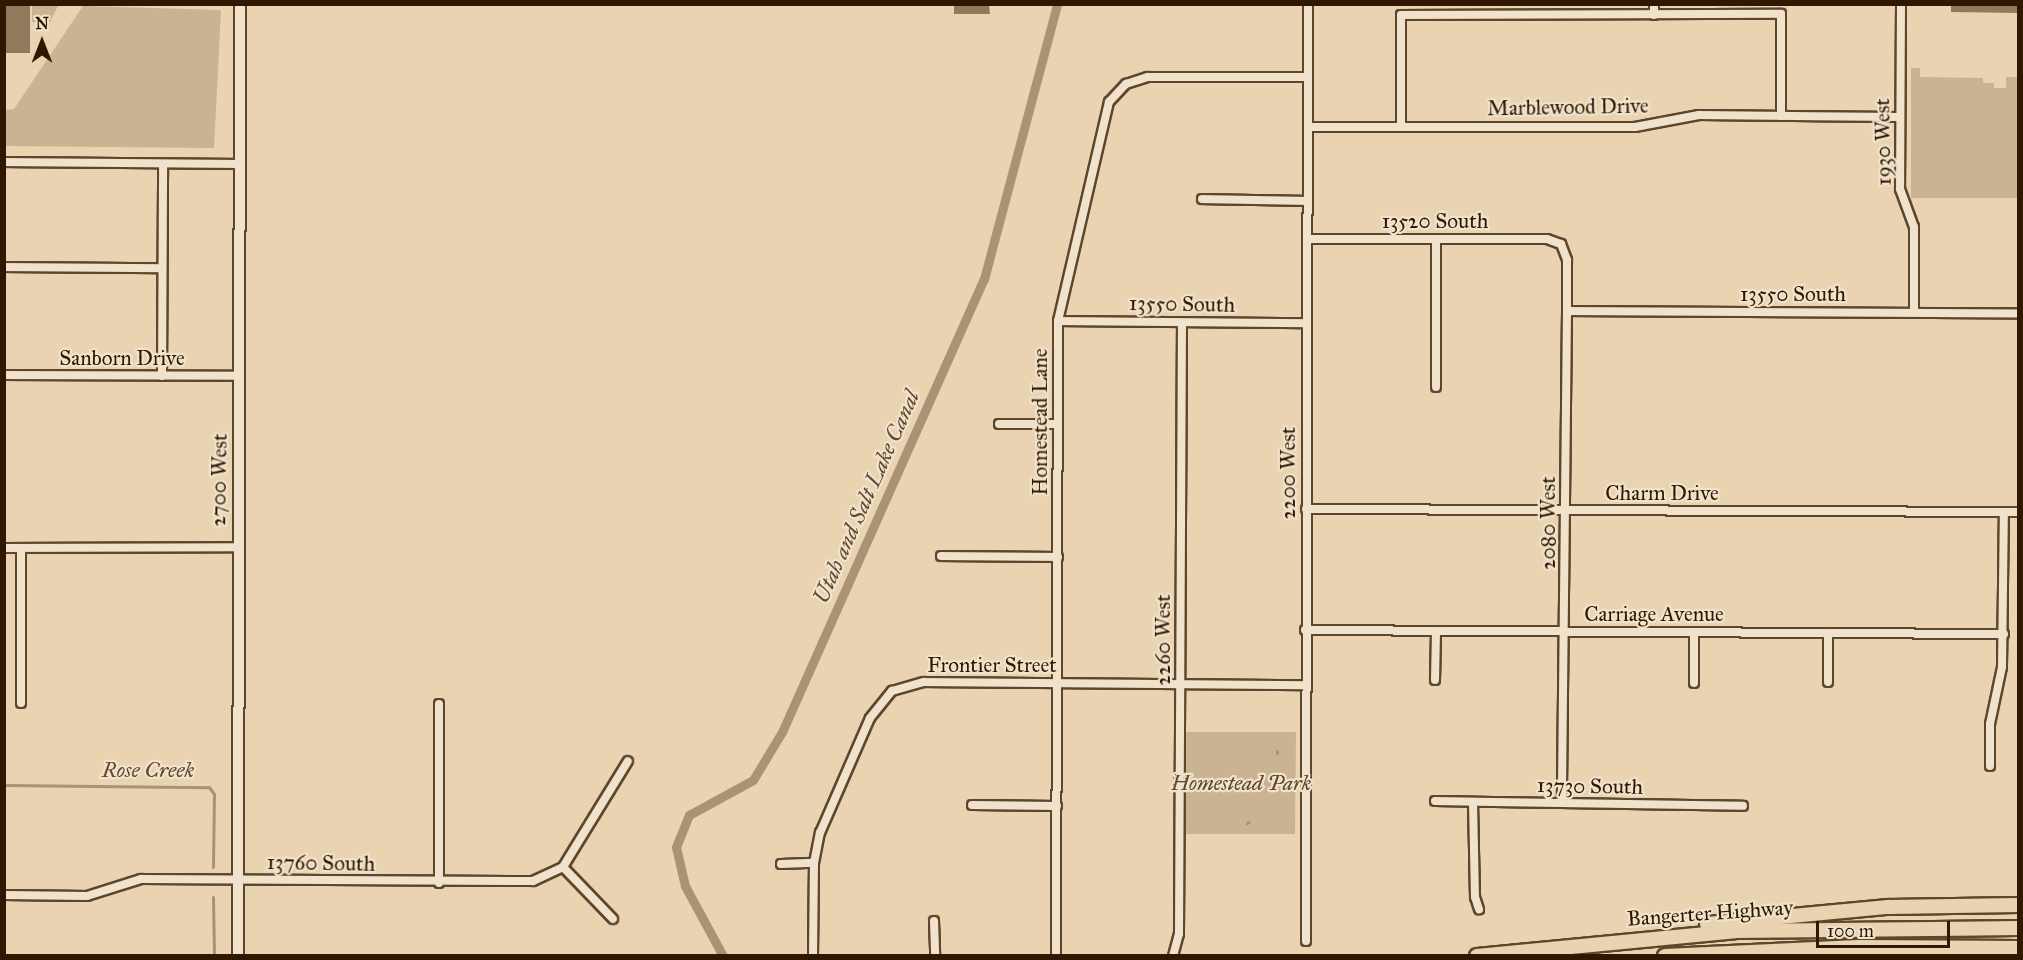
<!DOCTYPE html>
<style>
body{margin:0}
#map{position:relative;width:2023px;height:960px;overflow:hidden;background:#e9d3b0;font-family:"IM FELL Great Primer",serif}
div>[style]{position:absolute}
.green>*{inset:0;background:#c9b392}
.stream>*{height:3px;margin:-1.5px;padding:0 1.5px;transform-origin:1.5px;border-radius:1.5px;background:#aa9374}
.canal>*{height:9px;margin:-4.5px;padding:0 4.5px;transform-origin:4.5px;border-radius:4.5px;background:#aa9374}
.building>*{inset:0;background:#90795c}
.roads{filter:drop-shadow(2px 0 #5e462d) drop-shadow(-2px 0 #5e462d) drop-shadow(0 2px #5e462d) drop-shadow(0 -2px #5e462d)}
.street>*{height:8px;margin:-4px;padding:0 4px;transform-origin:4px;border-radius:4px;background:#f1e2cc}
.secondary>*{height:10px;margin:-5px;padding:0 5px;transform-origin:5px;border-radius:5px;background:#f1e2cc}
.highway>*{height:14px;margin:-7px;padding:0 7px;transform-origin:7px;border-radius:7px;background:#e9d3b0}
span{translate:-50% -50%;white-space:nowrap;text-align:center;line-height:1.15;-webkit-text-stroke:4.5px #f1e2cc;paint-order:stroke}
.street-label{font-size:21px;color:#2f1701}
.park-label{font-size:21px;color:#5d462c;font-style:italic}
.water-label{font-size:22px;color:#60492f;font-style:italic}
.frame{position:absolute;inset:0;border:6px solid #2f1701;pointer-events:none}
.north{position:absolute;left:12px;top:12px;width:60px;height:60px;-webkit-text-stroke:4px #f1e2cc;paint-order:stroke;rotate:0deg;font-size:16px;font-weight:700;line-height:24px;text-align:center;color:#2f1701}
.north::after{content:'';display:block;margin:auto;width:21px;height:27px;background:#2f1701;clip-path:polygon(50% 0,100% 100%,50% 72%,0 100%)}
.scale{position:absolute;left:1816px;top:921px;width:134px;height:27px;box-sizing:border-box;border:3px solid #2f1701;border-top:0;padding-left:8px;font-size:18px;line-height:21px;white-space:nowrap;color:#2f1701;-webkit-text-stroke:4px #f1e2cc;paint-order:stroke}
</style>
<div id="map">
<div class="green">
<i style="clip-path:polygon(32px 6px,58px 6px,50px 22px,32px 22px)"></i>
<i style="clip-path:polygon(83px 6px,221px 10px,214px 148px,5px 146px,5px 110px,14px 109px)"></i>
<i style="clip-path:polygon(1911px 68px,1920px 68px,1920px 77px,1983px 78px,1983px 83px,1994px 83px,1994px 88px,2006px 88px,2006px 77px,2018px 77px,2018px 198px,1911px 198px)"></i>
<i style="clip-path:polygon(1186px 732px,1296px 732px,1295px 834px,1186px 834px)"></i>
</div>
<div class="stream">
<i style="left:1277px;top:751px;width:2px;rotate:90deg"></i>
<i style="left:4px;top:785px;width:205px;rotate:0.6deg"></i>
<i style="left:209px;top:787px;width:9px;rotate:54deg"></i>
<i style="left:214px;top:794px;width:73px;rotate:90.8deg"></i>
<i style="left:1247px;top:823px;width:2px;rotate:-27deg"></i>
<i style="left:213px;top:897px;width:59px;rotate:89deg"></i>
</div>
<div class="canal">
<i style="left:723px;top:956px;width:80px;rotate:-118.5deg"></i>
<i style="left:685px;top:886px;width:40px;rotate:-103deg"></i>
<i style="left:676px;top:847px;width:35px;rotate:-68deg"></i>
<i style="left:689px;top:815px;width:73px;rotate:-28.7deg"></i>
<i style="left:753px;top:780px;width:56px;rotate:-58.9deg"></i>
<i style="left:782px;top:732px;width:496px;rotate:-66deg"></i>
<i style="left:984px;top:279px;width:285px;rotate:-75.1deg"></i>
</div>
<div class="building">
<i style="clip-path:polygon(4px 4px,30px 4px,30px 53px,5px 53px)"></i>
<i style="clip-path:polygon(954px 4px,989px 4px,990px 14px,954px 14px)"></i>
<i style="clip-path:polygon(1951px 4px,2019px 4px,2019px 13px,1951px 12px)"></i>
</div>
<div class="roads">
<div class="street">
<i style="left:1901px;top:4px;width:185px;rotate:90.3deg"></i>
<i style="left:1900px;top:189px;width:40px;rotate:69.8deg"></i>
<i style="left:1914px;top:227px;width:85px;rotate:90deg"></i>
<i style="left:1654px;top:15px;width:11px;rotate:-90deg"></i>
<i style="left:1308px;top:127px;width:327px"></i>
<i style="left:1635px;top:127px;width:65px;rotate:-10.6deg"></i>
<i style="left:1699px;top:115px;width:201px;rotate:0.6deg"></i>
<i style="left:1401px;top:127px;width:112px;rotate:-90deg"></i>
<i style="left:1401px;top:15px;width:380px;rotate:-0.2deg"></i>
<i style="left:1781px;top:14px;width:102px;rotate:90deg"></i>
<i style="left:4px;top:162px;width:234px;rotate:0.5deg"></i>
<i style="left:1202px;top:199px;width:105px;rotate:1.1deg"></i>
<i style="left:1307px;top:239px;width:240px"></i>
<i style="left:1547px;top:239px;width:15px;rotate:20deg"></i>
<i style="left:1561px;top:244px;width:17px;rotate:69deg"></i>
<i style="left:1567px;top:260px;width:51px;rotate:90deg"></i>
<i style="left:1567px;top:311px;width:492px;rotate:90.6deg"></i>
<i style="left:1436px;top:239px;width:148px;rotate:90deg"></i>
<i style="left:4px;top:267px;width:158px;rotate:0.4deg"></i>
<i style="left:1567px;top:311px;width:451px;rotate:0.3deg"></i>
<i style="left:1058px;top:321px;width:248px;rotate:0.5deg"></i>
<i style="left:4px;top:375px;width:236px;rotate:0.2deg"></i>
<i style="left:162px;top:376px;width:212px;rotate:-89.7deg"></i>
<i style="left:999px;top:424px;width:58px"></i>
<i style="left:1306px;top:509px;width:712px;rotate:0.24deg"></i>
<i style="left:4px;top:548px;width:234px;rotate:-0.2deg"></i>
<i style="left:941px;top:556px;width:117px;rotate:0.5deg"></i>
<i style="left:1305px;top:630px;width:699px;rotate:0.33deg"></i>
<i style="left:1694px;top:633px;width:50px;rotate:90deg"></i>
<i style="left:1435px;top:680px;width:48px;rotate:-88.8deg"></i>
<i style="left:1828px;top:682px;width:49px;rotate:-90deg"></i>
<i style="left:21px;top:703px;width:155px;rotate:-90deg"></i>
<i style="left:439px;top:704px;width:179px;rotate:90deg"></i>
<i style="left:1990px;top:766px;width:42px;rotate:-90deg"></i>
<i style="left:1990px;top:724px;width:58px;rotate:-78.1deg"></i>
<i style="left:2002px;top:667px;width:155px;rotate:-89.3deg"></i>
<i style="left:1435px;top:801px;width:308px;rotate:0.9deg"></i>
<i style="left:1473px;top:802px;width:95px;rotate:88.8deg"></i>
<i style="left:1475px;top:897px;width:13px;rotate:72deg"></i>
<i style="left:972px;top:805px;width:85px;rotate:0.7deg"></i>
<i style="left:781px;top:864px;width:33px;rotate:-2deg"></i>
<i style="left:563px;top:867px;width:72px;rotate:46.1deg"></i>
<i style="left:4px;top:895px;width:83px;rotate:0.7deg"></i>
<i style="left:87px;top:896px;width:57px;rotate:-17.5deg"></i>
<i style="left:141px;top:879px;width:392px;rotate:0.3deg"></i>
<i style="left:533px;top:881px;width:33px;rotate:-25deg"></i>
<i style="left:563px;top:867px;width:124px;rotate:-58.5deg"></i>
<i style="left:934px;top:921px;width:35px;rotate:88deg"></i>
<i style="left:1306px;top:941px;width:937px;rotate:-89.88deg"></i>
<i style="left:813px;top:956px;width:93px;rotate:-89.4deg"></i>
<i style="left:814px;top:863px;width:31px;rotate:-79deg"></i>
<i style="left:820px;top:833px;width:125px;rotate:-66.5deg"></i>
<i style="left:870px;top:718px;width:35px;rotate:-51deg"></i>
<i style="left:892px;top:691px;width:33px;rotate:-16deg"></i>
<i style="left:924px;top:682px;width:381px;rotate:0.5deg"></i>
<i style="left:1056px;top:956px;width:635px;rotate:-89.82deg"></i>
<i style="left:1058px;top:321px;width:225px;rotate:-76.9deg"></i>
<i style="left:1109px;top:102px;width:25px;rotate:-47deg"></i>
<i style="left:1126px;top:84px;width:23px;rotate:-18deg"></i>
<i style="left:1148px;top:77px;width:160px"></i>
<i style="left:1173px;top:956px;width:23px;rotate:-75deg"></i>
<i style="left:1179px;top:934px;width:611px;rotate:-89.72deg"></i>
</div>
<div class="secondary">
<i style="left:238px;top:956px;width:952px;rotate:-89.88deg"></i>
</div>
<div class="highway">
<i style="left:1707px;top:924px;width:182px;rotate:-5.4deg"></i>
<i style="left:1888px;top:907px;width:130px;rotate:-0.9deg"></i>
<i style="left:1477px;top:956px;width:259px;rotate:-5.5deg"></i>
<i style="left:1735px;top:931px;width:283px;rotate:-0.6deg"></i>
<i style="left:1665px;top:956px;width:193px;rotate:-2.7deg"></i>
<i style="left:1858px;top:947px;width:160px;rotate:0.4deg"></i>
</div>
</div>
<div class="street-label">
<span style="left:1568px;top:107px;rotate:-1deg">Marblewood Drive</span>
<span style="left:1883px;top:142px;rotate:-91deg">1930 West</span>
<span style="left:1435px;top:221px">13520 South</span>
<span style="left:1793px;top:294px">13550 South</span>
<span style="left:1182px;top:304px;rotate:1deg">13550 South</span>
<span style="left:122px;top:358px">Sanborn Drive</span>
<span style="left:1040px;top:422px;rotate:-90deg">Homestead Lane</span>
<span style="left:1288px;top:473px;rotate:-90deg">2200 West</span>
<span style="left:219px;top:480px;rotate:-89deg">2700 West</span>
<span style="left:1662px;top:493px">Charm Drive</span>
<span style="left:1548px;top:523px;rotate:-90deg">2080 West</span>
<span style="left:1654px;top:614px">Carriage Avenue</span>
<span style="left:1163px;top:640px;rotate:-90deg">2260 West</span>
<span style="left:992px;top:665px">Frontier Street</span>
<span style="left:1590px;top:786px;rotate:1deg">13730 South</span>
<span style="left:321px;top:863px;rotate:1deg">13760 South</span>
<span style="left:1710px;top:913px;rotate:-4deg">Bangerter Highway</span>
</div>
<div class="park-label">
<span style="left:1241px;top:783px">Homestead Park</span>
</div>
<div class="water-label">
<span style="left:866px;top:497px;rotate:-66deg">Utah and Salt Lake Canal</span>
<span style="left:148px;top:770px">Rose Creek</span>
</div>
<div class="frame"></div>
<div class="north">N</div>
<div class="scale">100 m</div>
</div>
